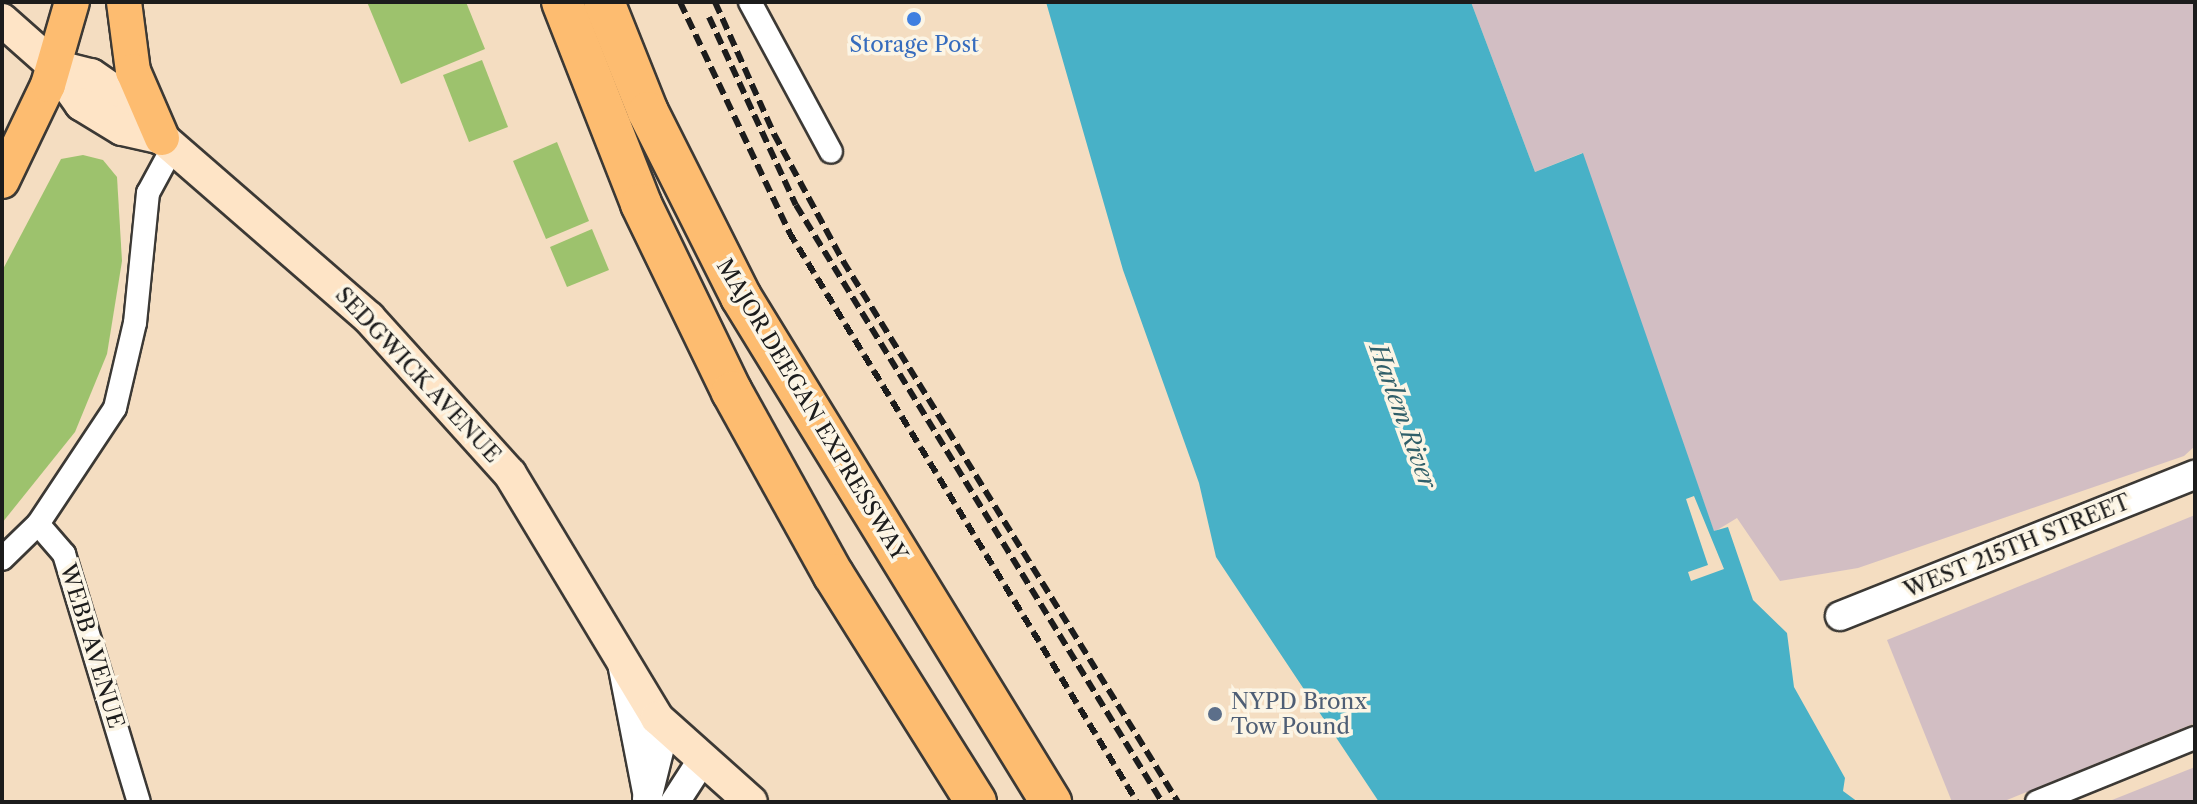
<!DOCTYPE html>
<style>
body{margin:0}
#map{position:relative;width:2197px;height:804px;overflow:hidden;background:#f4ddc1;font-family:"Libre Caslon Text",serif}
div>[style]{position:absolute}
.industrial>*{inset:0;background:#d2bec3}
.green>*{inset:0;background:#9dc26d}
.water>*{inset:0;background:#48b1c7}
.pier>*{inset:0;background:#f4ddc1}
.roads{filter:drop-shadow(2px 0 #3c3935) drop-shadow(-2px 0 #3c3935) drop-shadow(0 2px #3c3935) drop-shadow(0 -2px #3c3935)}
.minor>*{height:22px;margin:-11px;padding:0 11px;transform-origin:11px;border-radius:11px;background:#fff}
.tertiary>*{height:28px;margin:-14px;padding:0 14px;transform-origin:14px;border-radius:14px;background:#fff}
.secondary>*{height:32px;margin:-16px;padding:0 16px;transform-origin:16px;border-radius:16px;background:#fee4c6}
.primary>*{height:34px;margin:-17px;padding:0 17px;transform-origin:17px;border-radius:17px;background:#fdbc70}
.motorway>*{height:40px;margin:-20px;padding:0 20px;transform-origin:20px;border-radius:20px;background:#fdbc70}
.rail>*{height:6px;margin-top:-3px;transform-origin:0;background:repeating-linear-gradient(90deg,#1c1c1c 0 12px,transparent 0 18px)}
.dots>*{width:22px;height:22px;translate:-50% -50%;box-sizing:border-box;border:4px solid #fcf5e5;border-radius:50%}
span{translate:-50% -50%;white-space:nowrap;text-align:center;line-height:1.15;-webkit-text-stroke:7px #fcf5e5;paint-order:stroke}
.shop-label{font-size:22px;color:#366cbe}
.street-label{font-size:22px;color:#1c1c1c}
.service-label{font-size:22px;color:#4e5e75}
.left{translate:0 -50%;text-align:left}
.water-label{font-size:24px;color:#305f69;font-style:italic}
.frame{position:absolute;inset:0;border:4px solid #1c1c1c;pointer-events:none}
</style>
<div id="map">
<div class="industrial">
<i style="clip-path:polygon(1471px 2px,2195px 2px,2195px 446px,2184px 456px,1858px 568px,1780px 581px,1737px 518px,1714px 532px,1582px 153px,1535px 172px)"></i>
<i style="clip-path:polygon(2195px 515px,2195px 723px,2002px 802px,1952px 802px,1887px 640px)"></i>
<i style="clip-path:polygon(2195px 767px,2195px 802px,2107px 802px)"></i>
</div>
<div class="green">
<i style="clip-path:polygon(367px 2px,466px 2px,485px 49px,401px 84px)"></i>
<i style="clip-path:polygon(482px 60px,508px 127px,469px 142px,443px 75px)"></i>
<i style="clip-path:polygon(557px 142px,589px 221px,546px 239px,513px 161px)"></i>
<i style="clip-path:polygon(83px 155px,103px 160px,117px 177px,122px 261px,107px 354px,75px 432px,2px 523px,2px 271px,61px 159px)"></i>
<i style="clip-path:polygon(592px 229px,609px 270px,567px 287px,550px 247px)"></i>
</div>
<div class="water">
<i style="clip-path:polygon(1046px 2px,1471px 2px,1535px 172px,1583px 153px,1714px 531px,1728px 527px,1753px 600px,1787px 633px,1794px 687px,1845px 778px,1843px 791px,1858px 802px,1379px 802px,1216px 557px,1199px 483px,1123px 270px)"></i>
</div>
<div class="pier">
<i style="clip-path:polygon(1694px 496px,1724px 569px,1691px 581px,1688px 572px,1708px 565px,1686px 499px)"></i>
</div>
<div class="roads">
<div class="minor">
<i style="left:750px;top:2px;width:170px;rotate:61.6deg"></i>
<i style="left:38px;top:524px;width:40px;rotate:49deg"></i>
<i style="left:64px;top:554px;width:259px;rotate:73.2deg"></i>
<i style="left:2px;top:559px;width:50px;rotate:-44.2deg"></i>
<i style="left:38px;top:524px;width:139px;rotate:-56.4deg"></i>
<i style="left:115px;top:408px;width:87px;rotate:-76.8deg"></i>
<i style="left:135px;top:323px;width:131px;rotate:-84.3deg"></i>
<i style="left:148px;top:193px;width:52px;rotate:-61.5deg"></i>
<i style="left:2037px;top:802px;width:170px;rotate:-22.1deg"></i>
</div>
<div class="tertiary">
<i style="left:1840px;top:616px;width:382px;rotate:-21.7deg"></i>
<i style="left:621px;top:658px;width:147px;rotate:79deg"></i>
<i style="left:647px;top:799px;width:74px;rotate:-76deg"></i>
<i style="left:675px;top:802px;width:48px;rotate:-57deg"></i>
</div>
<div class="secondary">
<i style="left:2px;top:20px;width:69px;rotate:41.5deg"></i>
<i style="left:54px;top:66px;width:38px;rotate:14deg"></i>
<i style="left:91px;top:75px;width:51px;rotate:34.6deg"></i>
<i style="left:133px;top:104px;width:45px;rotate:49.5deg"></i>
<i style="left:162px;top:138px;width:274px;rotate:41deg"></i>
<i style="left:369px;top:318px;width:210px;rotate:47.9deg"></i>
<i style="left:510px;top:474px;width:285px;rotate:58.9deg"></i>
<i style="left:657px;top:718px;width:126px;rotate:41.8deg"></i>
<i style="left:54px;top:66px;width:47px;rotate:54.6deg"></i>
<i style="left:81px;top:104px;width:48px;rotate:31.4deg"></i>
<i style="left:122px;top:129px;width:41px;rotate:12.7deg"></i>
</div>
<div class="primary">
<i style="left:124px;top:2px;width:70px;rotate:82.6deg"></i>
<i style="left:133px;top:71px;width:73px;rotate:66.6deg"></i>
<i style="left:2px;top:181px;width:106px;rotate:-64.4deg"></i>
<i style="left:48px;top:85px;width:86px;rotate:-73.9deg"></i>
</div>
<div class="motorway">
<i style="left:562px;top:2px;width:217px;rotate:68.6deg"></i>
<i style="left:641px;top:204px;width:209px;rotate:64.2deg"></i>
<i style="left:732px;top:392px;width:208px;rotate:61deg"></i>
<i style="left:833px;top:574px;width:269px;rotate:57.9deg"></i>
<i style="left:604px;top:2px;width:118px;rotate:68.2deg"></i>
<i style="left:648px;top:112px;width:207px;rotate:63.3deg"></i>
<i style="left:741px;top:297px;width:593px;rotate:58.46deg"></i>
</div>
</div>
<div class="rail">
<i style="left:680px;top:2px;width:255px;rotate:64.6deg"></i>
<i style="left:789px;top:232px;width:668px;rotate:58.59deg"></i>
<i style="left:715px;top:2px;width:145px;rotate:65.9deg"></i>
<i style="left:774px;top:134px;width:145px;rotate:61.5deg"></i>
<i style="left:843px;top:261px;width:636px;rotate:58.23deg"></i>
<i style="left:709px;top:17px;width:207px;rotate:65.2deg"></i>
<i style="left:796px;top:205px;width:700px;rotate:58.49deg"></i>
</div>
<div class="dots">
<i style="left:914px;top:19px;background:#3f7fe0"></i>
<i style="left:1215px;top:714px;background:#5c6f8a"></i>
</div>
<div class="shop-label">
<span style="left:914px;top:45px">Storage Post</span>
</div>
<div class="street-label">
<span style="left:418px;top:375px;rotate:47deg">SEDGWICK AVENUE</span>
<span style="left:812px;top:410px;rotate:59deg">MAJOR DEEGAN EXPRESSWAY</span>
<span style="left:2017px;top:546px;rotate:-22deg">WEST 215TH STREET</span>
<span style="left:92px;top:646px;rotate:73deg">WEBB AVENUE</span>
</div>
<div class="service-label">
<span class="left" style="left:1231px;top:714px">NYPD Bronx<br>Tow Pound</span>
</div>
<div class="water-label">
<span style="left:1403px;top:416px;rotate:70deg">Harlem River</span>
</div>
<div class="frame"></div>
</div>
